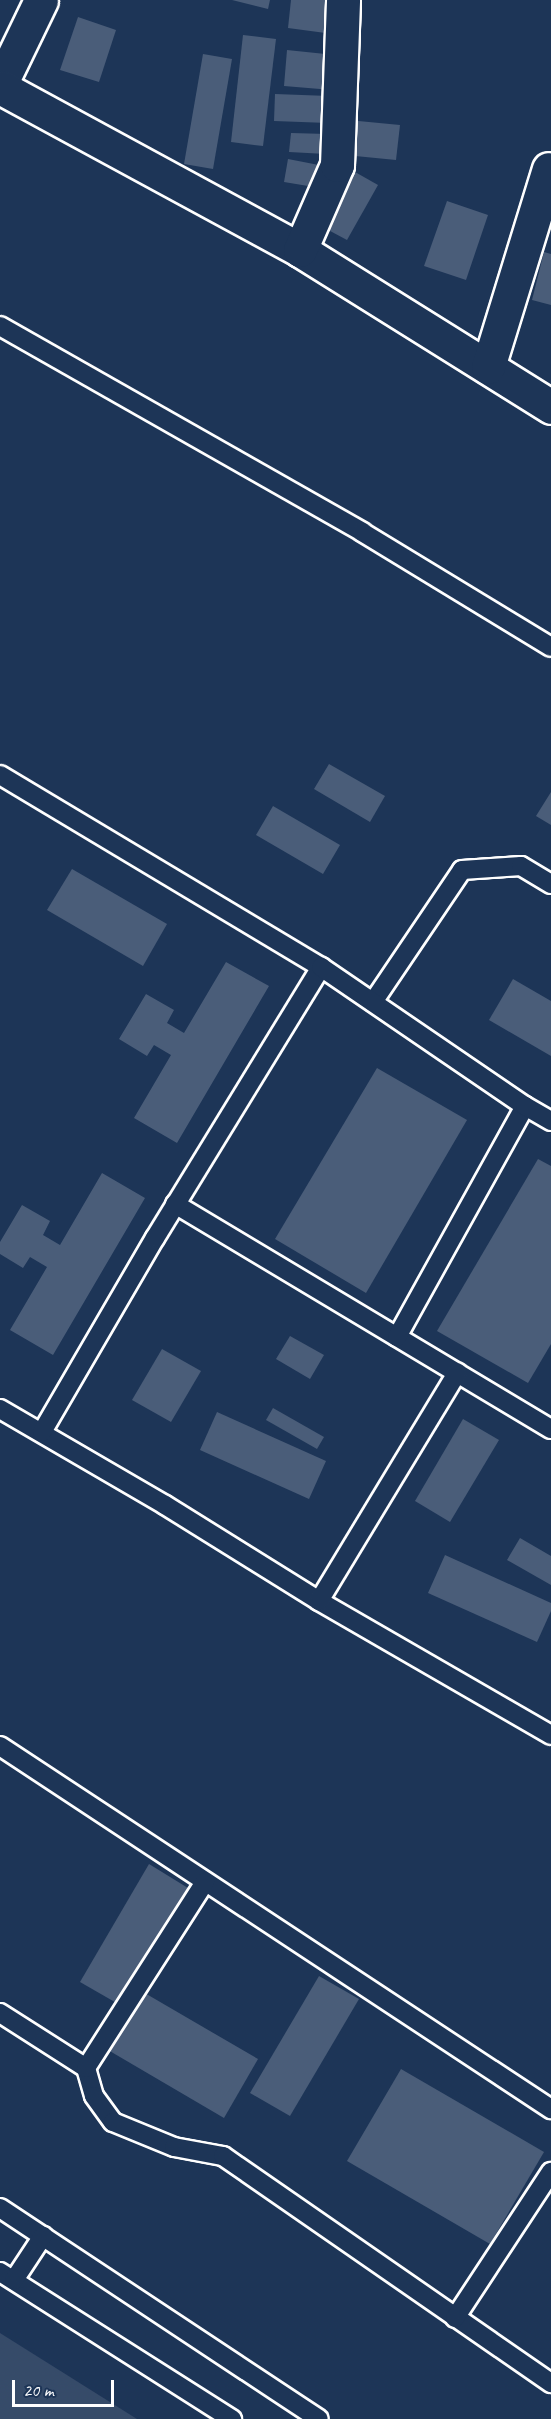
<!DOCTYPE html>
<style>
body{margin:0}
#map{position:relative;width:551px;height:2419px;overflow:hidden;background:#1d3557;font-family:Caveat,sans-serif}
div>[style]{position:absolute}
.green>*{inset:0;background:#364b69}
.building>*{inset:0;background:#4a5d79}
.roads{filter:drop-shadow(2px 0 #fff) drop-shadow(-2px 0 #fff) drop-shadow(0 2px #fff) drop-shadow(0 -2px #fff)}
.lane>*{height:18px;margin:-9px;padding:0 9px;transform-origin:9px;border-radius:9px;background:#1d3557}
.street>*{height:33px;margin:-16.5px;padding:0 16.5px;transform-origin:16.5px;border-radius:16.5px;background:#1d3557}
span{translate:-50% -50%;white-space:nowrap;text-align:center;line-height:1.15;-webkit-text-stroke:6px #1d3557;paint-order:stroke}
.scale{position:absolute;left:12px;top:2380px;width:102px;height:27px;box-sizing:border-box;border:3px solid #fff;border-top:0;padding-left:8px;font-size:18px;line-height:21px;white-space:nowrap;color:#fff;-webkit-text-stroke:4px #1d3557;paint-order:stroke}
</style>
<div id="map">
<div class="green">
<i style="clip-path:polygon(0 2333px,137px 2419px,0 2419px)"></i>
</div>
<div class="building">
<i style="clip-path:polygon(232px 0,270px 0,268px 9px)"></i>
<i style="clip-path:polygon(291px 0,337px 0,333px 34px,288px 28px)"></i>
<i style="clip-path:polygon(78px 17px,116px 30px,99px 82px,60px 70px)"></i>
<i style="clip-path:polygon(243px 35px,276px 39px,263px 146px,231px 142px)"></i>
<i style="clip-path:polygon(287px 50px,335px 55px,332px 90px,284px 86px)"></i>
<i style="clip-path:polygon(203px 54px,232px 59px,213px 169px,184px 164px)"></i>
<i style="clip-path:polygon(275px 94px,329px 96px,328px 123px,274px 121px)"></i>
<i style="clip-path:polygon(348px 120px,400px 125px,396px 160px,345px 155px)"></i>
<i style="clip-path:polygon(291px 133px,327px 134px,326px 154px,289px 152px)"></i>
<i style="clip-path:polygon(288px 159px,324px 166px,320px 188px,284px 182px)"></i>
<i style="clip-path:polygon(348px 168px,378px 185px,347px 240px,317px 224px)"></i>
<i style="clip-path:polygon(447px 201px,488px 215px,466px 280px,424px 266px)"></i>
<i style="clip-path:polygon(544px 252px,551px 254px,551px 305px,532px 300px)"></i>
<i style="clip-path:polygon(329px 764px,385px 796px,370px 822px,314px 789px)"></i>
<i style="clip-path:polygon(551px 792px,551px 825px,536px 816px)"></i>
<i style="clip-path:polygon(273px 806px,340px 845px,323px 874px,256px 835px)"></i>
<i style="clip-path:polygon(72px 869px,167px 924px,143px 966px,47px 910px)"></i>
<i style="clip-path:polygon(226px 962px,269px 986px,177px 1143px,134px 1118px,171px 1055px,154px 1045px,147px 1056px,119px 1039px,146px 994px,174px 1010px,167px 1023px,184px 1033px)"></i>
<i style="clip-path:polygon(513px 979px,551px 1001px,551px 1056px,489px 1020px)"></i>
<i style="clip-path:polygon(377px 1068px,467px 1120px,366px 1293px,275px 1239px)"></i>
<i style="clip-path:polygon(538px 1159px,551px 1166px,551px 1344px,528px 1383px,437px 1331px)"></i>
<i style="clip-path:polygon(102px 1173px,145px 1198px,53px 1355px,10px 1330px,47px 1267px,30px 1257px,23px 1268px,0 1254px,0 1242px,22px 1205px,50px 1221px,43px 1235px,60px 1245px)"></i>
<i style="clip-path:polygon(290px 1336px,324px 1355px,310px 1379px,276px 1359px)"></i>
<i style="clip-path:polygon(162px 1349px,201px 1371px,171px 1422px,132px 1400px)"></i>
<i style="clip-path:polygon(273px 1408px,324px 1437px,317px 1449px,266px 1420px)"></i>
<i style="clip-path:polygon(217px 1412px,326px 1461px,309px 1499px,200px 1450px)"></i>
<i style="clip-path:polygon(463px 1419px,499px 1440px,450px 1522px,415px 1501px)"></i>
<i style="clip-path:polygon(520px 1538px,551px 1556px,551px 1585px,507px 1560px)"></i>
<i style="clip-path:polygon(445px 1555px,551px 1603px,551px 1611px,537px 1642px,428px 1593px)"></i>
<i style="clip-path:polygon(149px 1864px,188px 1888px,120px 2005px,80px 1982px)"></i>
<i style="clip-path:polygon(319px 1976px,359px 1999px,290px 2116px,250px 2093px)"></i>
<i style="clip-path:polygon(143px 1992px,258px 2059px,224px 2118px,108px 2050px)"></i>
<i style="clip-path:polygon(401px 2069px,544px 2152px,490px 2244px,347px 2161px)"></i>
</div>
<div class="roads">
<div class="lane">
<i style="left:0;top:326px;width:417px;rotate:29.6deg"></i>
<i style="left:362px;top:532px;width:221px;rotate:31.3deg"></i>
<i style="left:0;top:775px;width:374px;rotate:30.9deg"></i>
<i style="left:373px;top:1002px;width:159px;rotate:-56deg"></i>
<i style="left:462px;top:870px;width:59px;rotate:-3.9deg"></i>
<i style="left:521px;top:866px;width:35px;rotate:31deg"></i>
<i style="left:175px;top:1204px;width:438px;rotate:30.9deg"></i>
<i style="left:397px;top:1337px;width:264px;rotate:-61deg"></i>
<i style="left:0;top:1409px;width:191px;rotate:30.2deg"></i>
<i style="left:165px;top:1505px;width:181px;rotate:31.9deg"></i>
<i style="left:319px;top:1601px;width:268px;rotate:30deg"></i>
<i style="left:42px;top:1432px;width:225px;rotate:-59.8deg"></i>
<i style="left:155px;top:1238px;width:318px;rotate:-58.5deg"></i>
<i style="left:321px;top:967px;width:247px;rotate:34.3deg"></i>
<i style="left:525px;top:1106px;width:30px;rotate:30deg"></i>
<i style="left:319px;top:1601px;width:267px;rotate:-58.8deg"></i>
<i style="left:0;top:1746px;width:660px;rotate:33.38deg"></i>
<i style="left:0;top:2013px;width:102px;rotate:32.6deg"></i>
<i style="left:86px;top:2068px;width:29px;rotate:74deg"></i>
<i style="left:94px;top:2096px;width:32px;rotate:54deg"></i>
<i style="left:113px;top:2122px;width:66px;rotate:22.3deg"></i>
<i style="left:174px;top:2147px;width:50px;rotate:10.4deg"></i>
<i style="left:223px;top:2156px;width:399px;rotate:34.7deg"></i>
<i style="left:86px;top:2068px;width:221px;rotate:-57.4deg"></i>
<i style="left:0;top:2208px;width:382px;rotate:33.5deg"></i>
<i style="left:0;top:2272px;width:275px;rotate:32.4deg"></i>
<i style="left:14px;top:2280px;width:53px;rotate:-56.6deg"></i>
<i style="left:455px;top:2318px;width:175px;rotate:-56.7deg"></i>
</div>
<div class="street">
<i style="left:0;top:85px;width:94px;rotate:-64.2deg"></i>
<i style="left:0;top:87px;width:341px;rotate:28.5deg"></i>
<i style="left:300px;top:250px;width:296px;rotate:32deg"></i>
<i style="left:300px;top:250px;width:93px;rotate:-66.5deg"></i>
<i style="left:337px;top:165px;width:165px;rotate:-87.9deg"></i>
<i style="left:488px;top:367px;width:207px;rotate:-72.9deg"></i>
</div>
</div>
<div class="scale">20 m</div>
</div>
